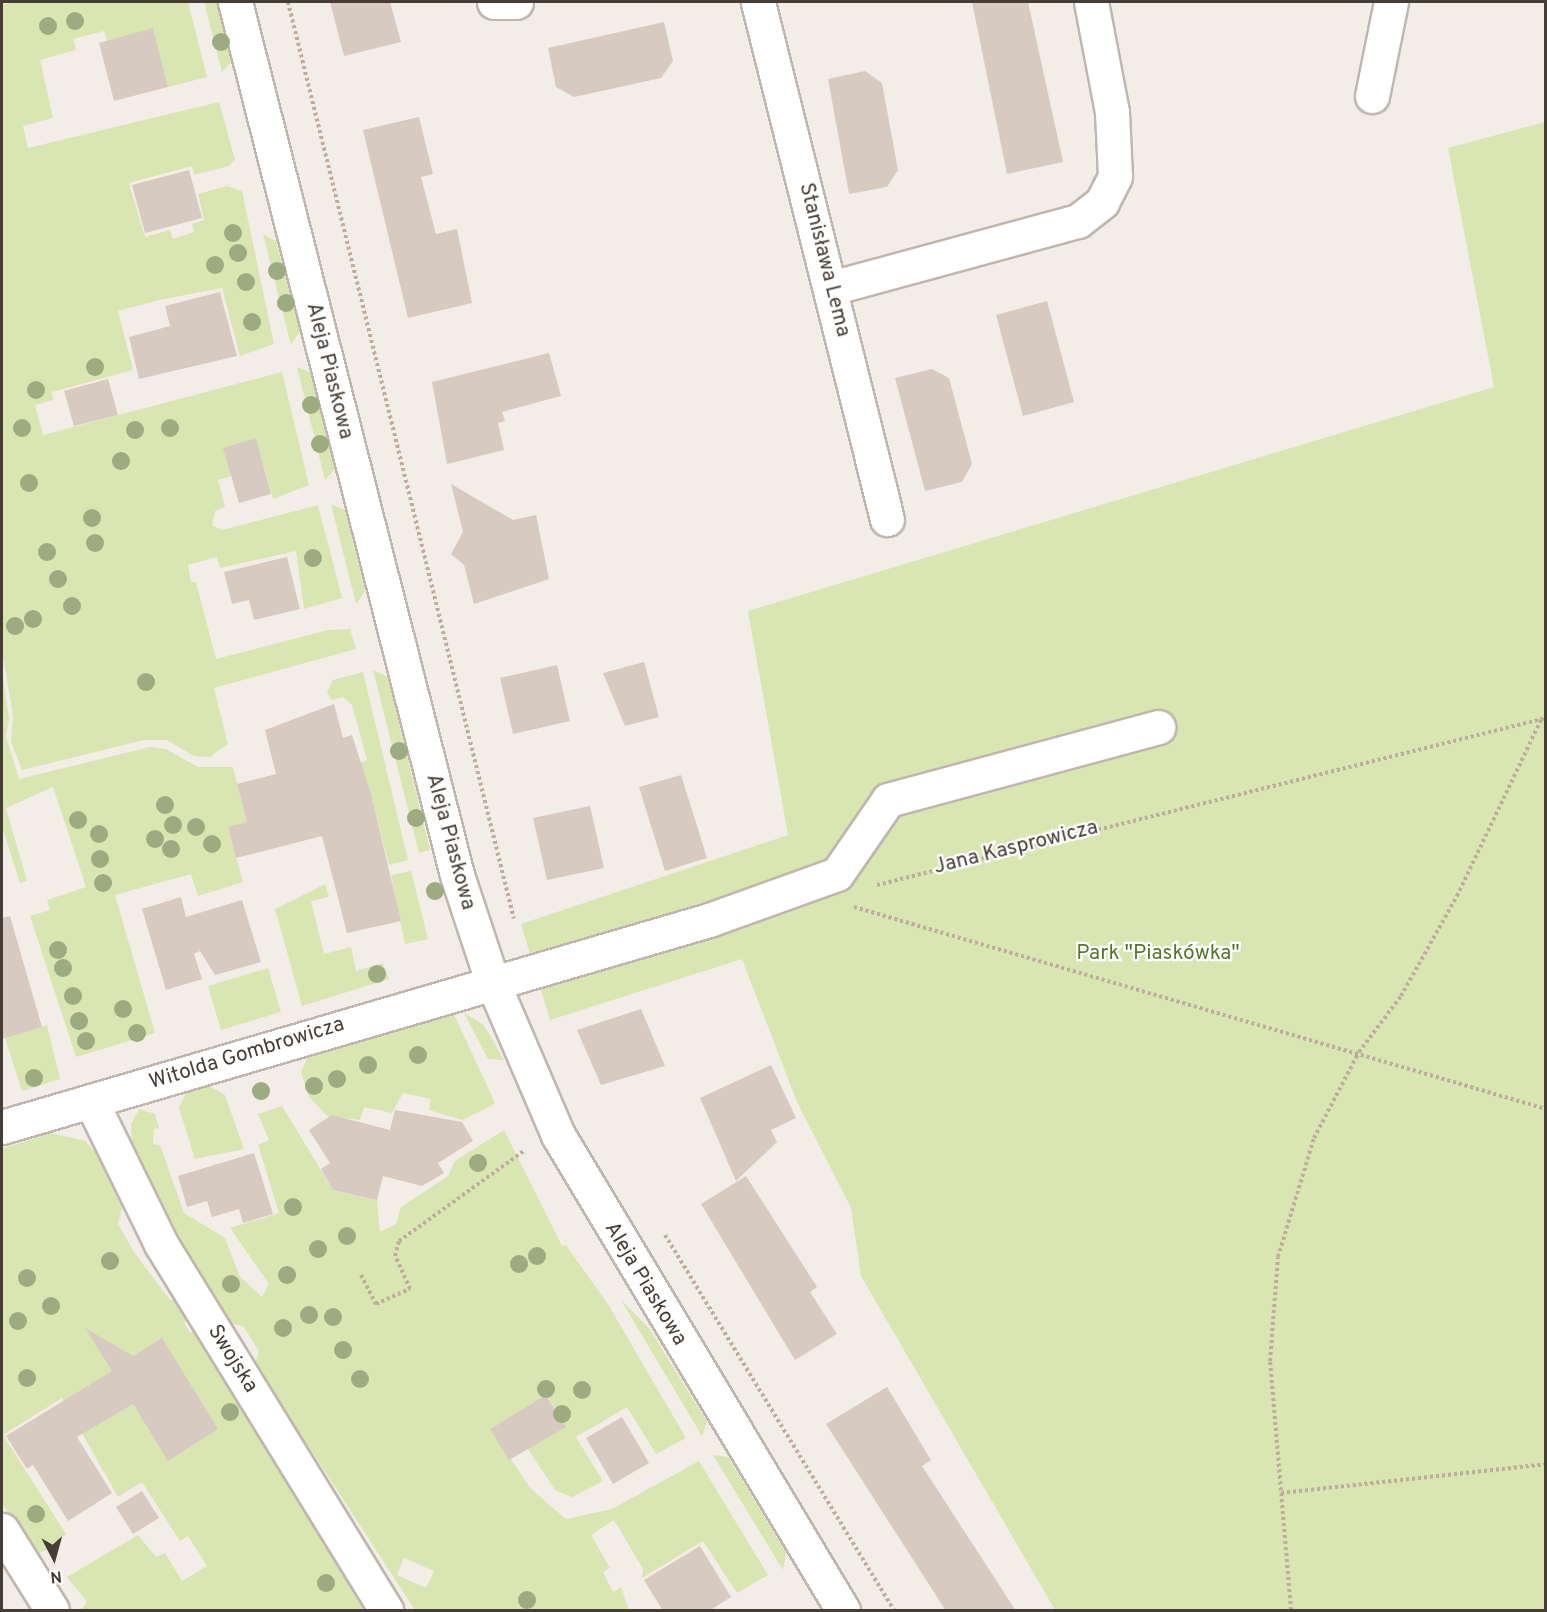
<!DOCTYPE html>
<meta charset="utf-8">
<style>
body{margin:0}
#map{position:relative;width:1547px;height:1612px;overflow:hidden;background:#f3ede7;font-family:Overpass,sans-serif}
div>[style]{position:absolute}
.green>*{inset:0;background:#d9e6b2}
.building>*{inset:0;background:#d7cac0}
.path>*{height:4px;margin-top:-2px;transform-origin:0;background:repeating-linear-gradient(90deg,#bfac9c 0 3px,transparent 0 6px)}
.roads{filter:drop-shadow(2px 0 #c1b6ad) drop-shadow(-2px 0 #c1b6ad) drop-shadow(0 2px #c1b6ad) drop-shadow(0 -2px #c1b6ad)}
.minor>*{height:33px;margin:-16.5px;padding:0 16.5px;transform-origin:16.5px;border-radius:16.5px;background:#fff}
.trees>*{width:18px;height:18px;margin:-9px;border-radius:50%;background:#9dac80}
span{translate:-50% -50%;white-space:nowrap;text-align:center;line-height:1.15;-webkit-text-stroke:4.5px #fff;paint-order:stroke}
.street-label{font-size:21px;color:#463d36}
.park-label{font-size:21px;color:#57762c}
.frame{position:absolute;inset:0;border:3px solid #463d36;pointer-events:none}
.north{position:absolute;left:24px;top:1528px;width:60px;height:60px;-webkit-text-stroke:4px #fff;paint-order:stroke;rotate:174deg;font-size:16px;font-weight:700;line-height:24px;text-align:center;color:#463d36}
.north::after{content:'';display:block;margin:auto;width:21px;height:27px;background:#463d36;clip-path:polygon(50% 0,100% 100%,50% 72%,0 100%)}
</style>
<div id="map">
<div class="green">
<i style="clip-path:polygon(2px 2px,188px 2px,207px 77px,168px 87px,153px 29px,107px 41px,104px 31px,73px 39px,76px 50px,40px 60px,53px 118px,23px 126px,28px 148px,219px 102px,235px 160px,229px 166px,194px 175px,192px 166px,129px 183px,145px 237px,170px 230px,173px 239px,194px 232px,192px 224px,204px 220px,198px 194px,227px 186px,242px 191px,274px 344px,240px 356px,222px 288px,159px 300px,118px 311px,133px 370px,52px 392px,53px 400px,35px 405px,43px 435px,282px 372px,309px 485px,273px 499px,256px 439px,224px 448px,232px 476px,218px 480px,225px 507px,215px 511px,212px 525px,222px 530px,318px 505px,342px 598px,304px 609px,296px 551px,220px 568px,217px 557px,188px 565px,191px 582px,196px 582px,216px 659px,328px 630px,350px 629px,356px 649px,214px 688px,228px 744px,210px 757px,194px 756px,167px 740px,144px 740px,22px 770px,11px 742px,13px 715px,2px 651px)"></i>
<i style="clip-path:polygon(204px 2px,217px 2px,232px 61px,222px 72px)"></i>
<i style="clip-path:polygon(1545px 122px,1545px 1610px,1055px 1610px,861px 1276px,851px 1208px,797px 1102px,742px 959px,550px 1020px,521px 924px,788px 835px,748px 611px,1494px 387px,1448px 148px)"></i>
<i style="clip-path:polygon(263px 234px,276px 241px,300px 331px,291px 345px)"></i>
<i style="clip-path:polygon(297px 367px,310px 372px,335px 469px,325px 480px)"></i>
<i style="clip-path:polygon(331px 504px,345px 510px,365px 591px,356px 604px)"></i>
<i style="clip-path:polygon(2px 670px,9px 719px,6px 736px,19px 779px,150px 747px,166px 749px,198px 767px,233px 767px,247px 822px,228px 828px,243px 882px,198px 896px,191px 874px,115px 895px,155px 1033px,76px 1057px,30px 916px,50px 910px,47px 900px,86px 887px,53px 787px,6px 808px,27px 881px,20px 883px,2px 827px)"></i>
<i style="clip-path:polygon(373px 670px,388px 677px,430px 850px,419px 853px)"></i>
<i style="clip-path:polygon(363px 672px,408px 860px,389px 865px,371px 795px,354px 765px,367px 760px,352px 705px,343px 697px,331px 700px,327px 692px,333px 680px)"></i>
<i style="clip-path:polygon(411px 871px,428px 939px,405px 944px,391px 875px)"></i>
<i style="clip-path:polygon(325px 884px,329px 897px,311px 901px,324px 954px,351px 947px,356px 971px,383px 963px,389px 979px,302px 1006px,275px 909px)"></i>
<i style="clip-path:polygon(268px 968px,281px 1012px,221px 1030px,208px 986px)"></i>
<i style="clip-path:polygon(453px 1012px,495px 1103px,491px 1106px,462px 1120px,429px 1110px,431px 1099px,403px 1093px,392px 1113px,364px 1107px,360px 1120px,327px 1116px,309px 1097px,301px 1072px,309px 1055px)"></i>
<i style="clip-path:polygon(464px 1013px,484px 1025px,504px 1060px,488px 1059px)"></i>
<i style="clip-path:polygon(47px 1025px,60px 1079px,22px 1091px,5px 1038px)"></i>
<i style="clip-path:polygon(209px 1086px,225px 1095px,244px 1149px,195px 1159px,179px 1108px,186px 1093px)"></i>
<i style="clip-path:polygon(evenodd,282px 1106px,333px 1190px,377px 1200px,380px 1232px,396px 1224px,401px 1207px,448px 1176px,455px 1161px,504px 1130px,562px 1246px,566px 1245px,609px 1306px,686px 1438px,656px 1454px,627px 1407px,576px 1437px,603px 1481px,572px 1497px,555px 1490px,522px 1440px,560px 1417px,547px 1395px,490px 1429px,531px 1489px,566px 1519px,612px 1509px,699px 1461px,768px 1575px,737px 1593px,703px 1541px,642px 1578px,643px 1569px,614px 1520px,591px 1535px,610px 1568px,603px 1572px,613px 1592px,621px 1587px,629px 1610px,415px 1610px,255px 1364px,259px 1351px,243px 1326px,230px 1324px,132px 1161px,131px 1124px,139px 1109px,155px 1114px,159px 1128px,154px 1129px,153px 1144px,160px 1145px,184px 1213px,225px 1238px,240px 1277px,262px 1297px,269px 1284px,230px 1228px,279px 1213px,258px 1145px,269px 1140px,258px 1114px,282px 1106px,404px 1558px,434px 1571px,426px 1588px,397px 1575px,404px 1558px)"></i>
<i style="clip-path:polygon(51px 1133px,85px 1141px,95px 1151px,122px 1208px,118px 1224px,134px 1252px,170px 1300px,179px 1301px,190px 1319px,184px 1323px,190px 1333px,197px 1330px,368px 1610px,81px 1610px,87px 1602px,67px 1577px,138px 1535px,156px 1557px,165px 1553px,182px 1581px,207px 1566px,188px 1536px,180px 1541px,142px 1482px,118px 1497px,62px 1398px,3px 1435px,66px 1534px,48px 1550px,34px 1554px,2px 1503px,2px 1149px)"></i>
<i style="clip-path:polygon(621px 1300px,649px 1328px,707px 1422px,702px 1436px)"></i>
<i style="clip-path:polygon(713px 1455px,728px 1457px,786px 1553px,783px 1570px)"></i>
</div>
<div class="building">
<i style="clip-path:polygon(330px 2px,390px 2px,401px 42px,344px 56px)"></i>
<i style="clip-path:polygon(972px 2px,1028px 2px,1063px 162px,1007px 174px)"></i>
<i style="clip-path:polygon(664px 22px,673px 61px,661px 78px,574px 97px,556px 87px,548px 48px)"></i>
<i style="clip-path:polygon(153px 28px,168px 87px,114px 101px,99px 43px)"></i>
<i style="clip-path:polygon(865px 71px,882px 83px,898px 170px,887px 187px,849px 194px,828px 79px)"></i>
<i style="clip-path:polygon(419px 117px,433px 174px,421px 177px,436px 234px,457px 229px,472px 303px,408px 318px,363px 130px)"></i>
<i style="clip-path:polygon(189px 170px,202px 218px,145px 233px,132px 185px)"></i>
<i style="clip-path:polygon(220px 292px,237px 356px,139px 379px,129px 337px,170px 326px,165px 306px)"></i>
<i style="clip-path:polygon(1047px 301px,1074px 402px,1023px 416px,996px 315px)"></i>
<i style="clip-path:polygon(549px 353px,561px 396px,502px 412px,505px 421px,498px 423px,504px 450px,447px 464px,432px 382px)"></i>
<i style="clip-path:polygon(932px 369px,949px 378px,972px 464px,962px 482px,925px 491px,895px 378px)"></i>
<i style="clip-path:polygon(108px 379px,118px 415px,74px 426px,64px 391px)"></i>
<i style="clip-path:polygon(256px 438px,271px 494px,239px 503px,223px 448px)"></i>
<i style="clip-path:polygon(451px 484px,513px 520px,536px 515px,549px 579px,474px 604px,464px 565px,451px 554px,463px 532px)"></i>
<i style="clip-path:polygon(287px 557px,300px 609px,254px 620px,249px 600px,232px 604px,224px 572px)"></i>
<i style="clip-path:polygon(644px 662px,659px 717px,625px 726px,603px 673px)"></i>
<i style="clip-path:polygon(557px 665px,570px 721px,513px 734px,500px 678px)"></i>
<i style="clip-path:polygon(334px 704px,343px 738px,352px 735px,371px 794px,401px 921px,347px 933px,322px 836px,236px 858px,228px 827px,247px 822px,237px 784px,276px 774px,265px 730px)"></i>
<i style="clip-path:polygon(681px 775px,707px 858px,665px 871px,639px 787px)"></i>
<i style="clip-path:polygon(590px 806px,604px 868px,547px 880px,533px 818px)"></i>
<i style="clip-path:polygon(181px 897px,186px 917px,242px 900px,261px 962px,215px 975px,200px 951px,194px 954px,202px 979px,166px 990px,142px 909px)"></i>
<i style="clip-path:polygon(10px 916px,42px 1027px,2px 1039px,2px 918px)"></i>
<i style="clip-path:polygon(641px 1009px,665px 1066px,601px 1085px,577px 1030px)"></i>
<i style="clip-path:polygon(771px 1065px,796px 1118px,771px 1130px,777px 1142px,736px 1181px,700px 1098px)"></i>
<i style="clip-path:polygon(395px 1110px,462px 1122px,473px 1141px,438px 1163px,444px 1173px,422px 1186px,383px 1176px,377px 1200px,333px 1190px,321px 1169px,330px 1163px,309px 1130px,332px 1115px,390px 1130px)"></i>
<i style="clip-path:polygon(254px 1153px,273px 1214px,243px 1223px,239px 1209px,212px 1217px,207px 1201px,187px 1207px,178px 1176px)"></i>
<i style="clip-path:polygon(746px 1176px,817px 1287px,810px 1292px,837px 1334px,795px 1360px,701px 1204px)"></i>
<i style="clip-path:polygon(85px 1328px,133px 1356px,162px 1338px,218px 1429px,168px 1461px,133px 1404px,77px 1437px,112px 1493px,68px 1521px,33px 1465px,27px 1469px,6px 1436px,112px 1371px)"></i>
<i style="clip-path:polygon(887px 1387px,931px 1460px,922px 1466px,1016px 1611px,946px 1611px,826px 1424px)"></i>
<i style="clip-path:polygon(546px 1395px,566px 1427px,509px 1460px,490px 1429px)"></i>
<i style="clip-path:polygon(622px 1417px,649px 1463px,613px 1484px,586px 1438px)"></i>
<i style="clip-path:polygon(142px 1491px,159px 1518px,133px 1534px,116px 1507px)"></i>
<i style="clip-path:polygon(700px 1546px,731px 1597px,709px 1611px,663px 1611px,644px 1580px)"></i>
</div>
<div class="path">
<i style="left:288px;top:2px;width:944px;rotate:76.16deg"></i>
<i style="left:877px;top:885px;width:690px;rotate:-14.02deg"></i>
<i style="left:854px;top:907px;width:721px;rotate:16.27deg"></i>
<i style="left:665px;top:1235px;width:439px;rotate:58.6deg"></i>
<i style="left:361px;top:1275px;width:33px;rotate:63deg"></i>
<i style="left:376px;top:1304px;width:37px;rotate:-24deg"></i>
<i style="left:410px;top:1289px;width:36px;rotate:-114deg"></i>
<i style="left:395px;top:1256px;width:16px;rotate:-75deg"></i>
<i style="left:399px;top:1241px;width:154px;rotate:-35.8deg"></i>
<i style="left:1281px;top:1493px;width:267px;rotate:-6.2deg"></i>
<i style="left:1291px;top:1610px;width:250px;rotate:-94.8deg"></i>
<i style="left:1270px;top:1361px;width:104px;rotate:-85.6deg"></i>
<i style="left:1278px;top:1257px;width:124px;rotate:-73.2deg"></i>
<i style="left:1314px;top:1138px;width:97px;rotate:-62.4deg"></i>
<i style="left:1359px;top:1052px;width:70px;rotate:-53.1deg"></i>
<i style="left:1401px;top:996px;width:115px;rotate:-60.8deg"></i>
<i style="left:1457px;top:896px;width:197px;rotate:-64.5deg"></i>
</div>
<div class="roads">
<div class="minor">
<i style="left:235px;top:2px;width:901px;rotate:75.73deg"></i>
<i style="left:457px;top:875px;width:112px;rotate:71.7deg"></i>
<i style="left:492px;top:981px;width:168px;rotate:66.8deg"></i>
<i style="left:558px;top:1135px;width:554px;rotate:59.04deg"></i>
<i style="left:494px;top:2px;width:22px"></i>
<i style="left:758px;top:2px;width:533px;rotate:75.99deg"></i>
<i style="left:1372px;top:96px;width:96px;rotate:-78.6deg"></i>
<i style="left:831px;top:288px;width:256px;rotate:-15.2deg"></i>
<i style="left:1078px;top:221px;width:31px;rotate:-38deg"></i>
<i style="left:1102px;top:202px;width:29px;rotate:-63deg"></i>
<i style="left:1115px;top:176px;width:64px;rotate:-92.7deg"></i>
<i style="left:1112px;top:112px;width:112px;rotate:-100.8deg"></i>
<i style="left:91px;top:1101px;width:159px;rotate:63.9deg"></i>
<i style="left:161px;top:1244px;width:430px;rotate:58.4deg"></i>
<i style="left:2px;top:1127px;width:737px;rotate:-16.32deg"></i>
<i style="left:709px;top:920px;width:136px;rotate:-19.8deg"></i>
<i style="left:837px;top:874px;width:90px;rotate:-55.4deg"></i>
<i style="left:888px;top:800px;width:280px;rotate:-15.1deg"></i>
<i style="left:2px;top:1530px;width:94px;rotate:58deg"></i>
</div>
</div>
<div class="trees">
<i style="left:75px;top:21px"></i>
<i style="left:48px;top:26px"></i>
<i style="left:221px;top:42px"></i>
<i style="left:233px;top:233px"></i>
<i style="left:238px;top:253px"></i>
<i style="left:215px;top:265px"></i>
<i style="left:277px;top:271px"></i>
<i style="left:246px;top:282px"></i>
<i style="left:286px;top:303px"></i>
<i style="left:252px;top:322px"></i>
<i style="left:95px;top:367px"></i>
<i style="left:36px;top:390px"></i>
<i style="left:311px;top:405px"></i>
<i style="left:22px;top:428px"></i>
<i style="left:170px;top:428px"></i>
<i style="left:135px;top:430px"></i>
<i style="left:320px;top:444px"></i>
<i style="left:121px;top:461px"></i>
<i style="left:29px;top:483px"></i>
<i style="left:92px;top:518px"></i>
<i style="left:95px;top:543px"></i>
<i style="left:47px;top:552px"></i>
<i style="left:313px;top:558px"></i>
<i style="left:58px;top:579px"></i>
<i style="left:72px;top:606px"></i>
<i style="left:33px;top:619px"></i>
<i style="left:15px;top:626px"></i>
<i style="left:146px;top:682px"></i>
<i style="left:399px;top:751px"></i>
<i style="left:165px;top:805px"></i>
<i style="left:416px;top:818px"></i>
<i style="left:78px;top:820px"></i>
<i style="left:173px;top:825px"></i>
<i style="left:196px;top:827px"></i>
<i style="left:99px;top:834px"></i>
<i style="left:155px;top:839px"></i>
<i style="left:212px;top:844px"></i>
<i style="left:171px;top:849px"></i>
<i style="left:100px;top:859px"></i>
<i style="left:103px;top:883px"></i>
<i style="left:435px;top:891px"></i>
<i style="left:58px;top:950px"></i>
<i style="left:63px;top:968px"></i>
<i style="left:377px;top:974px"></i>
<i style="left:73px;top:996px"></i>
<i style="left:123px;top:1009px"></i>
<i style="left:79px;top:1021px"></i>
<i style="left:137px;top:1033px"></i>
<i style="left:86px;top:1041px"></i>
<i style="left:418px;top:1055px"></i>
<i style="left:368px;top:1065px"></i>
<i style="left:34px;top:1078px"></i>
<i style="left:337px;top:1079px"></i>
<i style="left:314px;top:1086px"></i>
<i style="left:261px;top:1091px"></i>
<i style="left:478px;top:1163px"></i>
<i style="left:293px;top:1207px"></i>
<i style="left:347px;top:1236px"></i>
<i style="left:318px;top:1249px"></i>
<i style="left:537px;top:1256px"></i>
<i style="left:110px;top:1261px"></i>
<i style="left:519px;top:1264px"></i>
<i style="left:287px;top:1275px"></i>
<i style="left:27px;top:1278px"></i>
<i style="left:231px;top:1284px"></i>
<i style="left:51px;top:1306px"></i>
<i style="left:309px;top:1315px"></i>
<i style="left:333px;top:1317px"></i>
<i style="left:18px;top:1321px"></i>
<i style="left:283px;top:1328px"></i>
<i style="left:343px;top:1350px"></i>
<i style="left:27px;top:1378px"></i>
<i style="left:360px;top:1379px"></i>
<i style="left:546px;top:1389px"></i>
<i style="left:582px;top:1390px"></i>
<i style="left:230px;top:1412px"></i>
<i style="left:562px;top:1414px"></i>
<i style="left:36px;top:1514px"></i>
<i style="left:326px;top:1583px"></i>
<i style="left:527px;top:1600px"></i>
</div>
<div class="street-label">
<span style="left:824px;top:260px;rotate:76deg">Stanisława Lema</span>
<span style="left:329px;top:371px;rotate:76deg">Aleja Piaskowa</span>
<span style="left:450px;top:842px;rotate:75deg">Aleja Piaskowa</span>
<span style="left:1016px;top:848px;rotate:-14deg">Jana Kasprowicza</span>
<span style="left:247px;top:1054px;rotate:-17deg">Witolda Gombrowicza</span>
<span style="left:645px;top:1284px;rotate:59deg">Aleja Piaskowa</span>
<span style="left:232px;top:1359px;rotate:58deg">Swojska</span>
</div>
<div class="park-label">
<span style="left:1158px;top:954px">Park "Piaskówka"</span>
</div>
<div class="frame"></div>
<div class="north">N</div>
</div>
